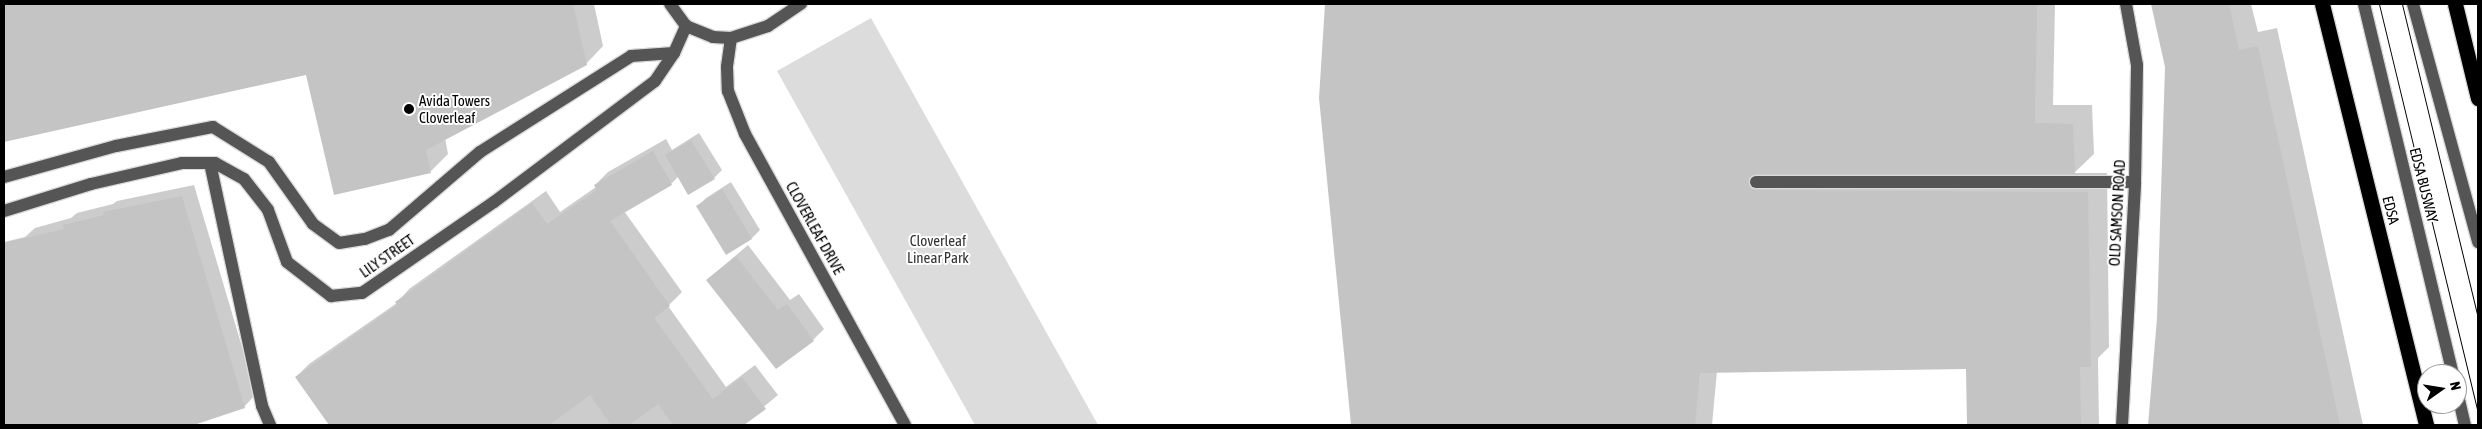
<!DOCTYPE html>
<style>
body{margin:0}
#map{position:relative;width:2482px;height:429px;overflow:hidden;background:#fff;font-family:"Asap Condensed",sans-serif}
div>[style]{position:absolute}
.green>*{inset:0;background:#dcdcdc}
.shadow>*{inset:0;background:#0003}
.building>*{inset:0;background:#c4c4c4}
.roads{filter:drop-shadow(1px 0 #dbdbdb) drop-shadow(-1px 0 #dbdbdb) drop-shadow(0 1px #dbdbdb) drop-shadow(0 -1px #dbdbdb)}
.minor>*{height:12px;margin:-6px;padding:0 6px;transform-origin:6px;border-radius:6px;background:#555}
.highway>*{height:15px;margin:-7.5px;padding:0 7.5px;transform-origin:7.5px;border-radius:7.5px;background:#000}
.tram>*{height:1px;margin:-0.5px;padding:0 0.5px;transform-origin:0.5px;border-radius:0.5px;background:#000}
.dots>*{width:14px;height:14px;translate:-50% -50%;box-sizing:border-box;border:2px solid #fff;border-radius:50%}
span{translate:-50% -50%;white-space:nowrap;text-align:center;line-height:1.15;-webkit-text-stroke:4px #fff;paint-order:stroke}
.poi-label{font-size:15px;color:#000}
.left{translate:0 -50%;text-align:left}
.street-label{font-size:15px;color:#000}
.park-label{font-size:15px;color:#333}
.frame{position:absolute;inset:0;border:5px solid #000;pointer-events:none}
.north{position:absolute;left:2417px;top:364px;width:50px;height:50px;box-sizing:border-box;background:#fff;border:1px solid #999;border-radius:50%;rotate:77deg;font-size:14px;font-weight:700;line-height:20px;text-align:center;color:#000}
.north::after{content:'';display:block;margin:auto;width:18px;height:22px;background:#000;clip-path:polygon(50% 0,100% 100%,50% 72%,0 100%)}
</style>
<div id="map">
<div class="green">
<i style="clip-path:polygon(871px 18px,1098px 425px,975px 425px,777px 71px)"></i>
</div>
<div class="shadow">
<i style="clip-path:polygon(4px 4px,594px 4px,603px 46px,586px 64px,445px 138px,448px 154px,431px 171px,335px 194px,307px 74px,4px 140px)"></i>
<i style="clip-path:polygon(1326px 4px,2055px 4px,2053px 105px,2092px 105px,2094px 154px,2074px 173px,2107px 173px,2109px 347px,2098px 358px,2099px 425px,1969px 425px,1968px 368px,1717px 371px,1712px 425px,1352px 425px,1320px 98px)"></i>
<i style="clip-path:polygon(2152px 4px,2251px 4px,2258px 32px,2277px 28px,2363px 425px,2149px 425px,2158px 318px,2166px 67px)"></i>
<i style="clip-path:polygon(699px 133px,722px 170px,714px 178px,679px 176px,671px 184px,624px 211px,682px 292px,668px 306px,726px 387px,755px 365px,778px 395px,742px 425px,331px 425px,296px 377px,309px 364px,397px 303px,409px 289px,546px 191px,560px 212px,596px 187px,595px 185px,608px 172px,666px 139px,672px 150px)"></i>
<i style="clip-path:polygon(731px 182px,760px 230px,752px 238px,726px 254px,698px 206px,706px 198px)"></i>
<i style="clip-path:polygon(194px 185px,256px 394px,244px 407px,190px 425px,4px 425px,4px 242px,25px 237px,35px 228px,71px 218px,77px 213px,113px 204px,117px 201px)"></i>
<i style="clip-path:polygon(748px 245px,790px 300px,799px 294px,824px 329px,813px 340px,707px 280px)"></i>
</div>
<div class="building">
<i style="clip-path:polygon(4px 4px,573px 4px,587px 65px,426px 150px,431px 173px,334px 195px,306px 75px,4px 142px)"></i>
<i style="clip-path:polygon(1325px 4px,2037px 4px,2035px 123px,2073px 124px,2075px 174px,1756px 174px,1749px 178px,1748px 182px,1752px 189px,1756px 190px,2088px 192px,2091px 367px,2080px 367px,2081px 425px,1967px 425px,1966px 369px,1700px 373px,1695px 425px,1351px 425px,1319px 98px)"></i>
<i style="clip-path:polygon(2151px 4px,2229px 4px,2239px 50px,2258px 46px,2340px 425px,2148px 425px,2157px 318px,2165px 67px)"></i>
<i style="clip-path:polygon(691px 140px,715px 179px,688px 195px,665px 155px)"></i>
<i style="clip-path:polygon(653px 151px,672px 185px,610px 221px,670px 306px,654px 318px,713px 399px,742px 377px,766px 409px,744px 425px,673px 425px,658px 404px,629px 425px,611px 425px,590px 395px,549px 425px,329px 425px,295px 377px,397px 305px,395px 302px,532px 203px,547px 224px,597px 190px,594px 185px)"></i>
<i style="clip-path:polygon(722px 189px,752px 239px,726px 255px,696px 206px)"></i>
<i style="clip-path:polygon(182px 196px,245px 408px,194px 425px,4px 425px,4px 243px,64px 229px,63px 225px,104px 215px,103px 212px)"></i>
<i style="clip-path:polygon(736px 256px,778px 310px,787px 304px,814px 341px,776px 369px,706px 280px)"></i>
</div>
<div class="roads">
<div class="minor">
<i style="left:670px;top:4px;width:27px;rotate:54deg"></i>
<i style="left:686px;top:26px;width:29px;rotate:22deg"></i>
<i style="left:713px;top:37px;width:18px;rotate:3deg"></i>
<i style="left:731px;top:38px;width:39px;rotate:-18deg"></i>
<i style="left:768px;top:26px;width:40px;rotate:-34deg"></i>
<i style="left:2364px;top:4px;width:381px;rotate:76.5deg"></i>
<i style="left:2413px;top:4px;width:247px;rotate:74.7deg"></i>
<i style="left:731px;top:38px;width:29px;rotate:98deg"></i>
<i style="left:727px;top:67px;width:24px;rotate:88deg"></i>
<i style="left:728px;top:91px;width:46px;rotate:68.4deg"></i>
<i style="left:745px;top:134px;width:332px;rotate:61.2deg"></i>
<i style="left:210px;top:163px;width:249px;rotate:77.9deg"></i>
<i style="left:262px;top:406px;width:21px;rotate:67deg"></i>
<i style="left:4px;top:177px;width:116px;rotate:-15.5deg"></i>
<i style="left:116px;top:146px;width:99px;rotate:-11.1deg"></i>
<i style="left:213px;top:127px;width:66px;rotate:32deg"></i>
<i style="left:269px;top:162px;width:76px;rotate:54.6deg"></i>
<i style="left:313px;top:224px;width:32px;rotate:36deg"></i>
<i style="left:339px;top:243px;width:26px;rotate:-9deg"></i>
<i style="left:365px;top:239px;width:26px;rotate:-21deg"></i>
<i style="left:389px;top:230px;width:120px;rotate:-40.6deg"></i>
<i style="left:480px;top:152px;width:179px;rotate:-32.4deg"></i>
<i style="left:631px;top:56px;width:43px;rotate:-4deg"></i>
<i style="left:1756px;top:182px;width:379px"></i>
<i style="left:4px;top:211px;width:91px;rotate:-17.2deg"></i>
<i style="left:91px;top:184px;width:93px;rotate:-13deg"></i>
<i style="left:182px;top:163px;width:33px"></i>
<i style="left:215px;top:163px;width:33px;rotate:29deg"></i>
<i style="left:244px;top:179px;width:39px;rotate:52deg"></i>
<i style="left:268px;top:210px;width:55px;rotate:69.9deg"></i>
<i style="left:287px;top:262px;width:56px;rotate:37.7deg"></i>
<i style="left:331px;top:296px;width:31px;rotate:-6deg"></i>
<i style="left:362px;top:293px;width:160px;rotate:-34.6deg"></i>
<i style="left:494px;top:202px;width:201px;rotate:-36.9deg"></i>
<i style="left:655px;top:81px;width:34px;rotate:-56deg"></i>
<i style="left:674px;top:53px;width:30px;rotate:-66deg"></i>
<i style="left:2457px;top:391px;width:35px;rotate:77deg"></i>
<i style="left:2122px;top:425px;width:243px;rotate:-86.9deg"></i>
<i style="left:2135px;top:182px;width:117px;rotate:-89deg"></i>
<i style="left:2137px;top:65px;width:62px;rotate:-100.2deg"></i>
</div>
<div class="highway">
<i style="left:2322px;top:4px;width:434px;rotate:76.1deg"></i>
<i style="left:2455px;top:4px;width:97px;rotate:76.3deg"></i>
</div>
</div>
<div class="tram">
<i style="left:2379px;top:4px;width:420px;rotate:76.4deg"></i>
<i style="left:2402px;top:4px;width:324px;rotate:76.4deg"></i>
</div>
<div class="dots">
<i style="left:409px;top:109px;background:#000"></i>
</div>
<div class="poi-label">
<span class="left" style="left:419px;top:109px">Avida Towers<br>Cloverleaf</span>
</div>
<div class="street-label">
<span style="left:2424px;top:185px;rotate:76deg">EDSA BUSWAY</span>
<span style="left:2391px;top:210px;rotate:76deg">EDSA</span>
<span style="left:2117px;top:213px;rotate:-87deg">OLD SAMSON ROAD</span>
<span style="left:815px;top:228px;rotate:61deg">CLOVERLEAF DRIVE</span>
<span style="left:387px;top:256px;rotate:-35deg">LILY STREET</span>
</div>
<div class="park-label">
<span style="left:938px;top:249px">Cloverleaf<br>Linear Park</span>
</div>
<div class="frame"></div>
<div class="north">N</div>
</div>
